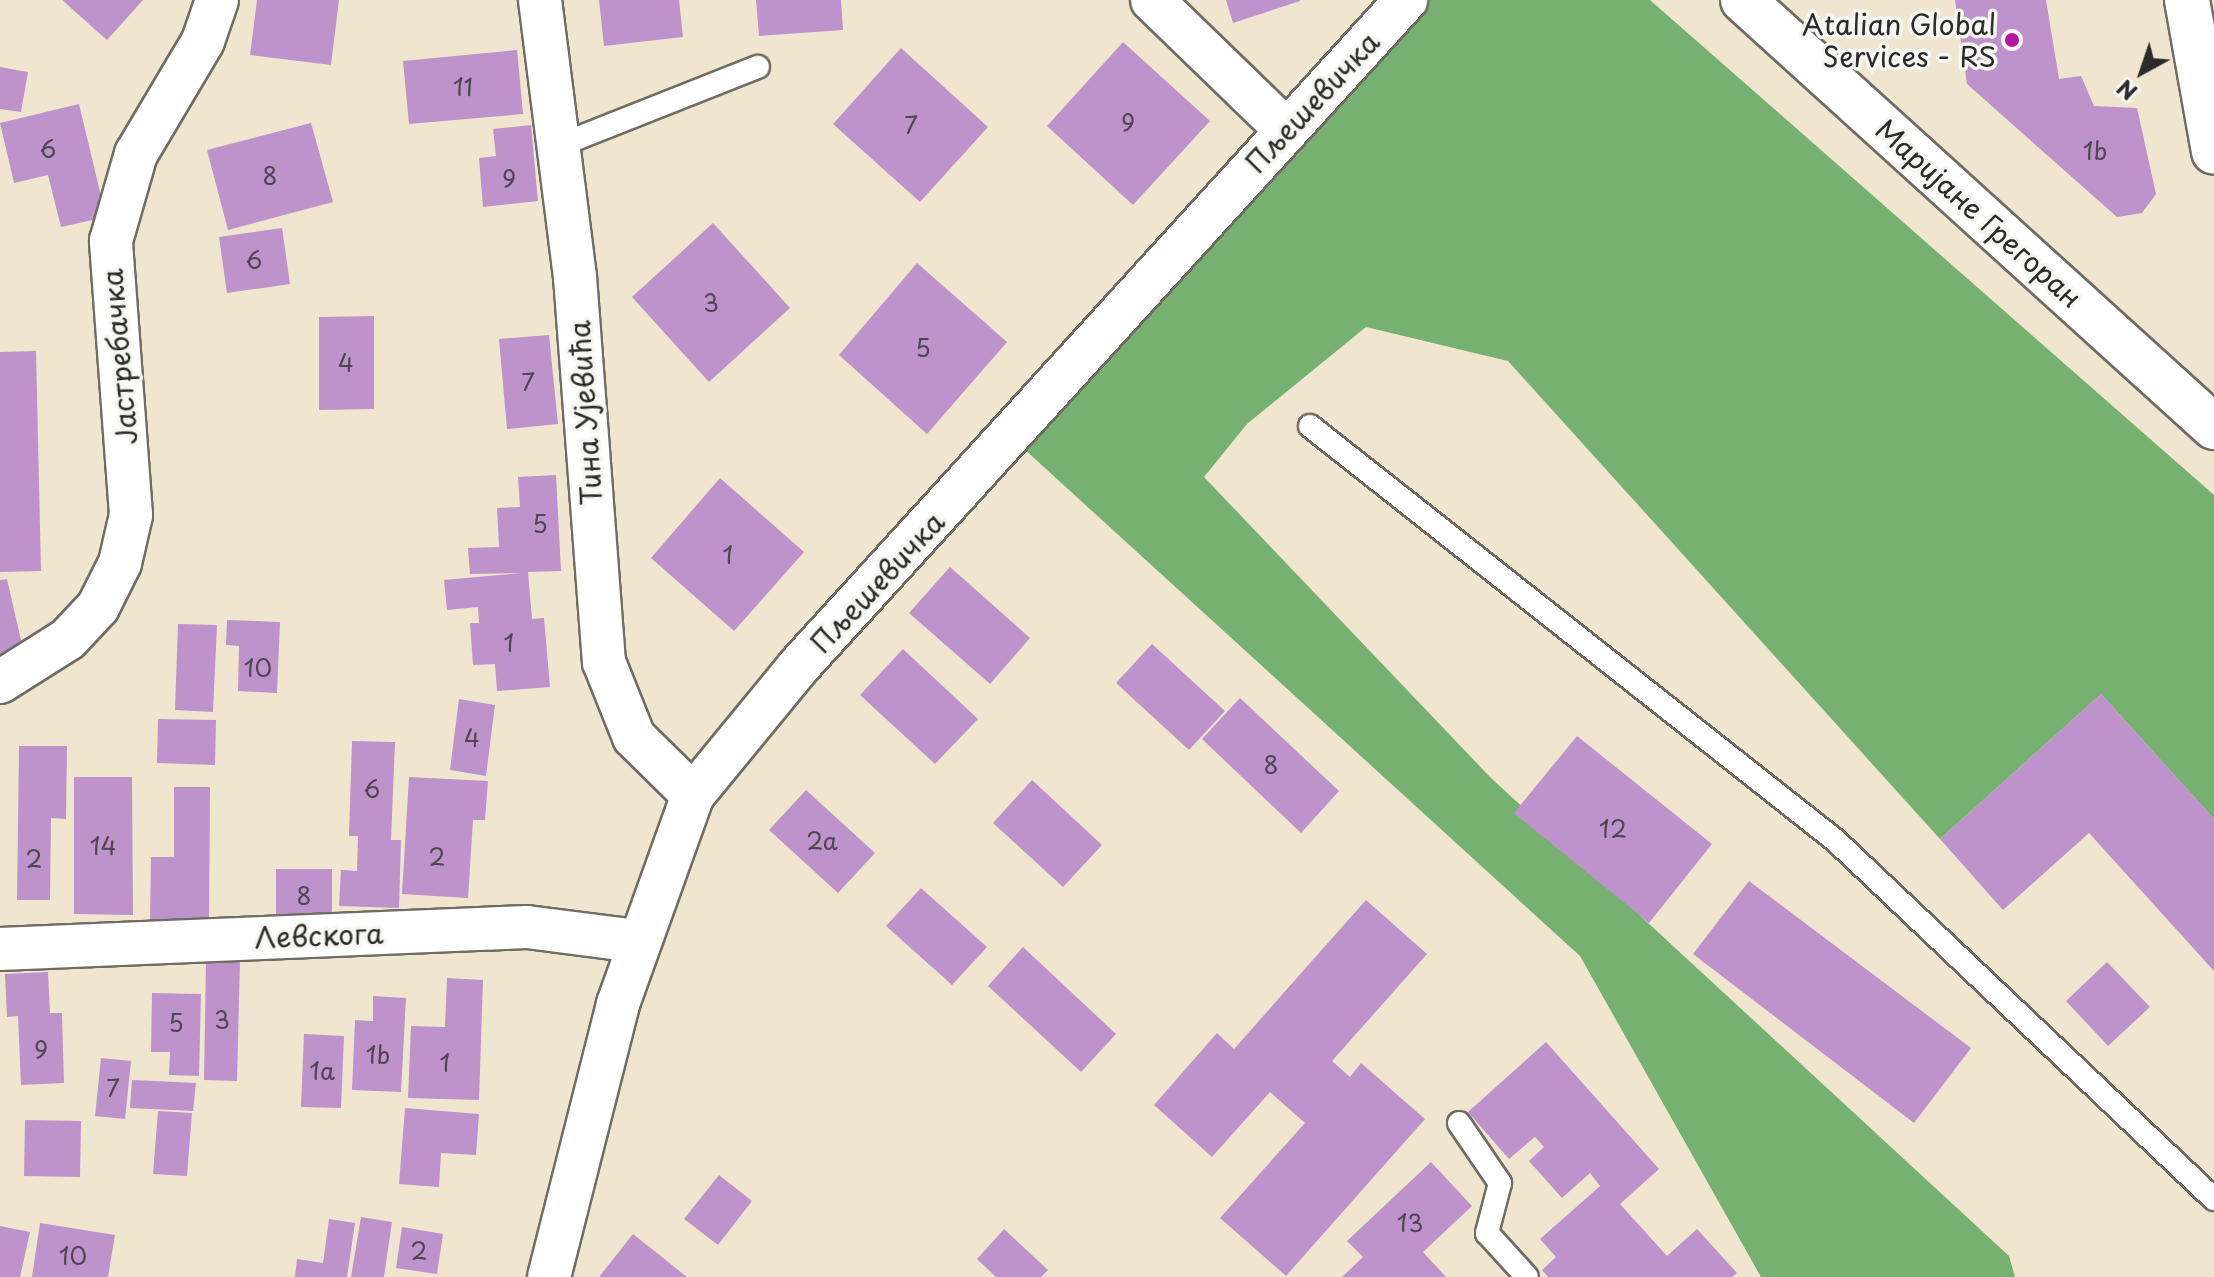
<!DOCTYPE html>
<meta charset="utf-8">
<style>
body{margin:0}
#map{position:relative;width:2214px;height:1277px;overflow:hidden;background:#f0e6cf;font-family:"Playpen Sans",sans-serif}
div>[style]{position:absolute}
.forest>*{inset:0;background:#76b171}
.building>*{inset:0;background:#be92ca}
.roads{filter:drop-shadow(2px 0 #706c64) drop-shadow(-2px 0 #706c64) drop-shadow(0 2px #706c64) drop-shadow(0 -2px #706c64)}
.lane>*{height:22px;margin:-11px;padding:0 11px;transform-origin:11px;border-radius:11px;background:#fff}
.street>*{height:42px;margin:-21px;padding:0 21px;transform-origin:21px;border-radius:21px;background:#fff}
.secondary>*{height:44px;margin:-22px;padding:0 22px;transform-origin:22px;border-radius:22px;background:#fff}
.dots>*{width:22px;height:22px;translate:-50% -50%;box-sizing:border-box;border:4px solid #f6f6f2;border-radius:50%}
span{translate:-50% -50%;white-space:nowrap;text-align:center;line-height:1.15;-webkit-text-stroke:7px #f6f6f2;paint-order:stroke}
.number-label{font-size:24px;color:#504553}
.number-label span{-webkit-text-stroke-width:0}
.poi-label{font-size:28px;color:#2b2b2b}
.right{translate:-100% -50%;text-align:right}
.street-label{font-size:28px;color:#2b2b2b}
.north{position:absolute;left:2102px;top:32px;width:80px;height:80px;-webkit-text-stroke:6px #f6f6f2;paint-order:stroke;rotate:220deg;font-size:22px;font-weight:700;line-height:32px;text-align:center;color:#2b2b2b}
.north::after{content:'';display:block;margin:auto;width:28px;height:36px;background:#2b2b2b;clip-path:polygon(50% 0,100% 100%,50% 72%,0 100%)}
</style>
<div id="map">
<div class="forest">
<i style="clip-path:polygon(1429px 0,1650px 0,2214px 495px,2214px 819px,2101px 694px,1940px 839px,1508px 361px,1366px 327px,1247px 424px,1204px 477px,1491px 778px,2009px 1256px,2015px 1277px,1761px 1277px,1580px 956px,1023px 448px)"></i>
</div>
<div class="building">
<i style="clip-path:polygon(62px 0,143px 0,107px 40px)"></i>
<i style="clip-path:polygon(257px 0,339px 0,331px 65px,250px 55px)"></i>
<i style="clip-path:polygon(599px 0,679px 0,683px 37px,604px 46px)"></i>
<i style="clip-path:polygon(756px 0,841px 0,843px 30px,759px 36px)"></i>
<i style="clip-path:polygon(1226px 0,1300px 0,1300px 1px,1233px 23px)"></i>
<i style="clip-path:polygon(1955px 0,2046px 0,2059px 79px,2081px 76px,2094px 106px,2137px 108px,2156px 194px,2142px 213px,2117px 217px,1967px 84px)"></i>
<i style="clip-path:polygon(1123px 42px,1210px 121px,1133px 205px,1047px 126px)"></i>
<i style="clip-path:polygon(901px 48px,988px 127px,920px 202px,833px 124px)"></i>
<i style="clip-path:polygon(517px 50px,523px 114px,409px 124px,403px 61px)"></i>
<i style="clip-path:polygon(0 67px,28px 72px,21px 112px,0 109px)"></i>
<i style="clip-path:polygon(79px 104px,106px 217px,61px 227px,48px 175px,14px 183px,0 123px)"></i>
<i style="clip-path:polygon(311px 123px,333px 202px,228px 230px,207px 150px)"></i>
<i style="clip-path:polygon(531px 125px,538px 201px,483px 207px,479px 158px,496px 156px,493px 129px)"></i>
<i style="clip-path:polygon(713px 223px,790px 308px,709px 382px,632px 297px)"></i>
<i style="clip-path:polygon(282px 228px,290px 284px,227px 293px,219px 237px)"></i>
<i style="clip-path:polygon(917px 263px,1007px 342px,927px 434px,839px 355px)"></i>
<i style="clip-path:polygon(374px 316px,374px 409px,319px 410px,319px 317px)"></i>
<i style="clip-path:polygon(549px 335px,558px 424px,507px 429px,499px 339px)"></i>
<i style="clip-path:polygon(36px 351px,41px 571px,0 572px,0 352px)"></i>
<i style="clip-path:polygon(556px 475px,561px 571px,528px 572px,532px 619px,544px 618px,550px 687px,497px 691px,495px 664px,473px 665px,470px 623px,479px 623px,478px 607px,447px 610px,444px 580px,522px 573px,470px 574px,468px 548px,499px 547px,497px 508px,520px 507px,518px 477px)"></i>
<i style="clip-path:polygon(720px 478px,804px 552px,734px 631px,651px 558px)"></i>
<i style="clip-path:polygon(950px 567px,1030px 638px,990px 684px,909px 613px)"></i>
<i style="clip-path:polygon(7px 579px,23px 649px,0 654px,0 580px)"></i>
<i style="clip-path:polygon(227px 620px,280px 622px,277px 693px,238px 691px,239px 646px,226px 645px)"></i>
<i style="clip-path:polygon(178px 624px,217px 625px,213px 712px,175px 710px)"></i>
<i style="clip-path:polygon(1152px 644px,1225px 711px,1189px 750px,1116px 683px)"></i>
<i style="clip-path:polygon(903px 649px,978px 719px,935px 764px,860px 695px)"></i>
<i style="clip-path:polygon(2101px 694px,2214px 819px,2214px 971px,2089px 833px,2003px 910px,1940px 839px)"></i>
<i style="clip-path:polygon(1240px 698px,1339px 791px,1301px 833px,1202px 739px)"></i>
<i style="clip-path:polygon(459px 699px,495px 705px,486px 776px,450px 770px)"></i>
<i style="clip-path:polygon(158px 719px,216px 720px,215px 765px,157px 763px)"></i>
<i style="clip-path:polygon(1577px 736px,1712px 844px,1649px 923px,1514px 813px)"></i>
<i style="clip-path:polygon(352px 741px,395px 742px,391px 840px,401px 840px,399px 908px,339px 906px,341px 870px,357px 871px,358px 836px,349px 836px)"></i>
<i style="clip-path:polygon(19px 746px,67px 746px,66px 819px,51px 818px,50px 900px,17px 900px)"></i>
<i style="clip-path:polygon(74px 777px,132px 777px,133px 915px,74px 914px)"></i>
<i style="clip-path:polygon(409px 777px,488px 781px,485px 820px,473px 820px,468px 898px,402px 894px)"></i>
<i style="clip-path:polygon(1032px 780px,1102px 845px,1063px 887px,993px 823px)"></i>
<i style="clip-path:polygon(174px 787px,210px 787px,209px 922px,150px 922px,151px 857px,174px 857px)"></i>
<i style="clip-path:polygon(806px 790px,875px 853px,838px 893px,769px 830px)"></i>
<i style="clip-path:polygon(276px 869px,332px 869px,332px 922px,276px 923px)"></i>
<i style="clip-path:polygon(1749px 881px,1971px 1048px,1914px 1123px,1693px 954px)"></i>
<i style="clip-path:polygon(921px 888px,987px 947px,952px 985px,886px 926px)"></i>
<i style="clip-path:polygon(1366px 900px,1427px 954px,1332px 1061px,1350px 1077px,1361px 1063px,1425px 1119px,1286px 1276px,1220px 1218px,1305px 1123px,1270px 1092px,1212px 1157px,1154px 1105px,1217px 1033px,1234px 1049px)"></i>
<i style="clip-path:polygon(1023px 947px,1116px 1034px,1081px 1072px,988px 986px)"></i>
<i style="clip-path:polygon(206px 960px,240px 961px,237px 1081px,204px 1080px)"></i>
<i style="clip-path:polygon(2107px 962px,2150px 1007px,2108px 1046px,2066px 1001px)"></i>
<i style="clip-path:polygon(48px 972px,50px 1013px,62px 1013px,64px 1083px,21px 1085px,18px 1016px,7px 1017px,5px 974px)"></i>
<i style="clip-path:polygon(447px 978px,483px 980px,479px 1100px,408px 1098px,411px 1026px,445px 1027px)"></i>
<i style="clip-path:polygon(152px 993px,201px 994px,199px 1076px,169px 1075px,170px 1052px,151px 1052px)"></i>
<i style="clip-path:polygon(373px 996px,406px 998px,401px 1092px,352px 1090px,355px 1020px,373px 1021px)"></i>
<i style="clip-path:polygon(304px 1034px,344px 1036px,341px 1108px,301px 1107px)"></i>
<i style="clip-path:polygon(1546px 1042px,1659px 1169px,1620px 1204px,1667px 1256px,1697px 1229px,1737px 1273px,1732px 1277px,1548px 1277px,1542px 1270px,1556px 1257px,1540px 1239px,1600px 1186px,1590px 1173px,1562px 1198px,1529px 1161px,1544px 1147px,1535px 1137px,1509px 1159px,1468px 1112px)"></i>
<i style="clip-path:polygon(101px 1058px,131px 1061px,125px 1119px,95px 1116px)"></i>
<i style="clip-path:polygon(132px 1080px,196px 1083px,193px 1111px,130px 1108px)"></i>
<i style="clip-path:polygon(405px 1108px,479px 1114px,476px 1155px,441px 1153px,439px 1187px,399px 1184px)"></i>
<i style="clip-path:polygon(158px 1111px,192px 1113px,187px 1176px,153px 1174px)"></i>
<i style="clip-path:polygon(25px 1120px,81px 1121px,80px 1177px,24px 1176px)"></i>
<i style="clip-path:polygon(1431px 1162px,1472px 1206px,1423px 1252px,1446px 1277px,1342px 1277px,1363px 1257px,1347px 1241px)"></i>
<i style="clip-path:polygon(719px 1175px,752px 1201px,718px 1245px,684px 1219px)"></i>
<i style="clip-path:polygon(361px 1217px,392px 1222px,384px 1277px,351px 1277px)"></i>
<i style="clip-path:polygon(329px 1219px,355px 1223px,347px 1277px,295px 1277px,297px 1259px,323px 1263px)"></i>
<i style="clip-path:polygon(40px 1223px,115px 1235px,108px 1277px,32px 1277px)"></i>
<i style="clip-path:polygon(0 1226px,30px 1232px,20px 1277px,0 1277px)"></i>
<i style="clip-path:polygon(402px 1227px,443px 1234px,437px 1274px,396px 1268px)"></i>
<i style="clip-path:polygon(1004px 1229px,1048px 1270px,1041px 1277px,996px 1277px,977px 1259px)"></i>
<i style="clip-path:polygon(633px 1234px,687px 1277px,599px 1277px)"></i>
</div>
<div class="roads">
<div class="lane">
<i style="left:558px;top:146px;width:215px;rotate:-21.6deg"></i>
<i style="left:1310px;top:426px;width:669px;rotate:38.26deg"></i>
<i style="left:1835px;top:840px;width:522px;rotate:43.45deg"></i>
<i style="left:1459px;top:1123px;width:73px;rotate:55.7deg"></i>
<i style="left:1500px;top:1183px;width:52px;rotate:104.6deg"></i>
<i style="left:1487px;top:1233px;width:59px;rotate:47.7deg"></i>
</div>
<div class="street">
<i style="left:540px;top:0;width:279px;rotate:82.8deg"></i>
<i style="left:575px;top:277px;width:386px;rotate:85.7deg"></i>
<i style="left:604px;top:662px;width:81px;rotate:68.2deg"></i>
<i style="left:634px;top:737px;width:83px;rotate:44.5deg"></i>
<i style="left:1152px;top:0;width:187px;rotate:44.1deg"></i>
<i style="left:0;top:682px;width:80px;rotate:-32.3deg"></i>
<i style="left:68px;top:639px;width:44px;rotate:-46.8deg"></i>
<i style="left:98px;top:607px;width:49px;rotate:-63.4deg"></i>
<i style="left:120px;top:563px;width:49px;rotate:-77.1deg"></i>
<i style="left:131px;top:515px;width:275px;rotate:-94.2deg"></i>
<i style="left:111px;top:241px;width:91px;rotate:-74deg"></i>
<i style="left:136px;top:154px;width:131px;rotate:-59.3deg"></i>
<i style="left:203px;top:41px;width:43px;rotate:-71.1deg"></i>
<i style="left:0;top:949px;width:527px;rotate:-2.39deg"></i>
<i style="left:527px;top:927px;width:111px;rotate:7.3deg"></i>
<i style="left:549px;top:1277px;width:282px;rotate:-75.8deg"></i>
<i style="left:618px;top:1004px;width:222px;rotate:-70.3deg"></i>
<i style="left:693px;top:795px;width:166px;rotate:-50.6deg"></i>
<i style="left:798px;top:667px;width:903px;rotate:-47.65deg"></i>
</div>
<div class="secondary">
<i style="left:1743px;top:0;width:636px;rotate:42.19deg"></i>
<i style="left:2187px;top:0;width:154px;rotate:79.9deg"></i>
</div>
</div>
<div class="dots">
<i style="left:2012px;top:40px;background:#b5179e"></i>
</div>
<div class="number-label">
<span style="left:463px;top:87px">11</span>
<span style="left:1128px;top:123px">9</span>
<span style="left:911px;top:125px">7</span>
<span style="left:48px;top:149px">6</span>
<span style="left:2095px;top:151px">1b</span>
<span style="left:270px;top:176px">8</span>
<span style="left:509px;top:179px">9</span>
<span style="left:254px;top:260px">6</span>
<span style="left:711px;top:303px">3</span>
<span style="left:923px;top:348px">5</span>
<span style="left:346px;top:363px">4</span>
<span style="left:528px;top:382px">7</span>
<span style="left:540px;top:524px">5</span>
<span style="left:728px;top:555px">1</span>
<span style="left:509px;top:643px">1</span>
<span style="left:258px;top:668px">10</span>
<span style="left:472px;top:738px">4</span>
<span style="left:1271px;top:765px">8</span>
<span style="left:372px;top:789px">6</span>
<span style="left:1613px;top:829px">12</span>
<span style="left:822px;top:841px">2a</span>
<span style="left:103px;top:846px">14</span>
<span style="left:437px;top:857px">2</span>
<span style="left:34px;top:859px">2</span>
<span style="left:304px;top:896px">8</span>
<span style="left:222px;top:1020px">3</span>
<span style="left:176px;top:1023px">5</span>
<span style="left:41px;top:1050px">9</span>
<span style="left:378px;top:1055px">1b</span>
<span style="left:445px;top:1063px">1</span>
<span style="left:322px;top:1071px">1a</span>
<span style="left:113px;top:1088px">7</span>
<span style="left:1410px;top:1223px">13</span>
<span style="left:419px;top:1251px">2</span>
<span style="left:73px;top:1256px">10</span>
</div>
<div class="poi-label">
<span class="right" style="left:1996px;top:40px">Atalian Global<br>Services - RS</span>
</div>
<div class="street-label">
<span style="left:1312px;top:102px;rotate:-47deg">Пљешевичка</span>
<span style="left:1979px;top:213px;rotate:42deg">Маријане Грегоран</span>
<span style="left:119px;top:357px;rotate:-95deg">Јастребачка</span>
<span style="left:585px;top:413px;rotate:-94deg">Тина Ујевића</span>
<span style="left:877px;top:582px;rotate:-47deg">Пљешевичка</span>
<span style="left:319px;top:935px;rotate:-2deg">Левскога</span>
</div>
<div class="north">N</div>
</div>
